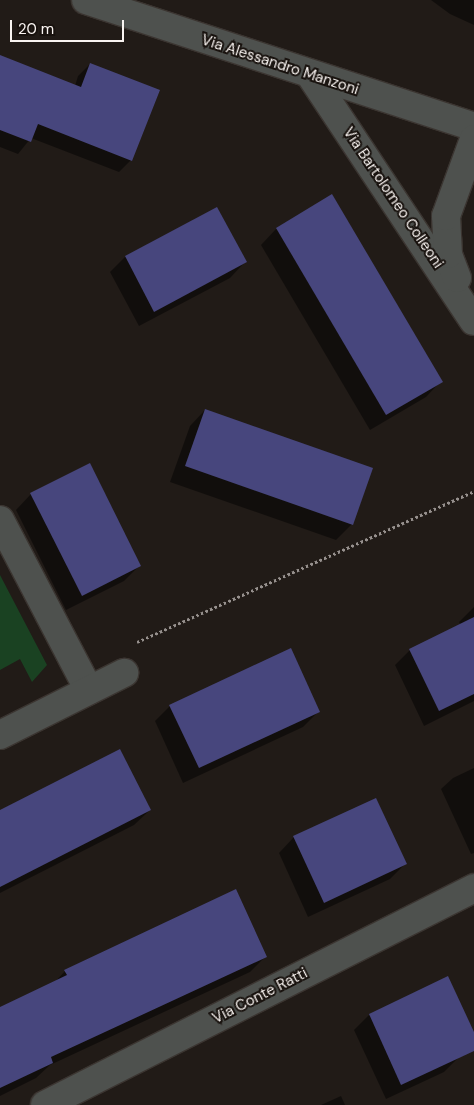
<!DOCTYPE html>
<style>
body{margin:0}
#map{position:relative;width:474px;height:1105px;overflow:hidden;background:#211b17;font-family:"DM Sans",sans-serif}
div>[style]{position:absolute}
.green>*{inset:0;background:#1a4222}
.shadow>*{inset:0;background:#0007}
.building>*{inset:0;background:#47467d}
.path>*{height:3px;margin-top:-1.5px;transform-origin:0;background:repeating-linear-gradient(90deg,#96908d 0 2.5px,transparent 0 5px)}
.roads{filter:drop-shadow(1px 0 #3b3531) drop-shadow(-1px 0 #3b3531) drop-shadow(0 1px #3b3531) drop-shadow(0 -1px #3b3531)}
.minor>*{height:28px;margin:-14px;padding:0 14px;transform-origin:14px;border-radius:14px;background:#4e514e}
span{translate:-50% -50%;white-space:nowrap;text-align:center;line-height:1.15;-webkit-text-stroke:4px #18120e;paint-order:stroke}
.street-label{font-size:15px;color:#f9f4f1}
.scale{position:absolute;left:10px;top:20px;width:114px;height:22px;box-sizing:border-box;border:2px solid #f9f4f1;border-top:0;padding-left:6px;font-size:15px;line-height:18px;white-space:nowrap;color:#f9f4f1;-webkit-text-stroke:4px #18120e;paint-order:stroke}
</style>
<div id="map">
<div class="green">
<i style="clip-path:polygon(0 575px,47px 665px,32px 682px,20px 659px,0 670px)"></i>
</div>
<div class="shadow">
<i style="clip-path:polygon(431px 0,474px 0,474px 25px,450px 14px)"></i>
<i style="clip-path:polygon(0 57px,75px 86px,78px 76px,90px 64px,131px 160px,119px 172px,31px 138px,18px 154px,0 147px)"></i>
<i style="clip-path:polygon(332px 196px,441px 381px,426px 397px,370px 430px,261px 245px,276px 229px)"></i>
<i style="clip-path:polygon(216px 209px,245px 262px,230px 278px,139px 326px,110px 272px,125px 257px)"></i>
<i style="clip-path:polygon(205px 410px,352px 524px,336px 540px,170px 482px,190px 426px)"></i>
<i style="clip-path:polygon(31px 494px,140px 565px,124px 581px,66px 610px,16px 510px)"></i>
<i style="clip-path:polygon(474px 607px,474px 701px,424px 726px,395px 665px,410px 650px,461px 625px,459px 622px)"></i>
<i style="clip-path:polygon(170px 706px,319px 711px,303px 727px,183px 783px,155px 721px)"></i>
<i style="clip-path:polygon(474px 768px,474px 853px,471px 854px,441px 789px,453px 778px)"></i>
<i style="clip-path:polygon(150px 810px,134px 825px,0 893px,0 811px)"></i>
<i style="clip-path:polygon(294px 837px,405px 864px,390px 879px,308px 917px,279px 853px)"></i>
<i style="clip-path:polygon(265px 957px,250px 972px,50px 1065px,36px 1078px,0 1096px,0 1008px,54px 983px,65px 971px)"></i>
<i style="clip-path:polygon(369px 1015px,459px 1057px,444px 1072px,386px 1099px,354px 1030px)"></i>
<i style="clip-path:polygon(341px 1096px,345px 1105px,321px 1105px)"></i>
</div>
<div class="building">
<i style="clip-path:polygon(0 55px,81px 87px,90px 63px,160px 90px,132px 161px,38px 124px,31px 142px,0 130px)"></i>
<i style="clip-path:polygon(332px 194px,443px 382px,386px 415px,276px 228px)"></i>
<i style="clip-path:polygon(217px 207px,247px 262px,154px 312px,125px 256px)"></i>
<i style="clip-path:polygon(205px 409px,373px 468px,353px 525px,185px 466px)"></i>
<i style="clip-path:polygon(90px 463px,141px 566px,82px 596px,30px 493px)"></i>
<i style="clip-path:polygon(474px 617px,474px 694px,439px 711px,409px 649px)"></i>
<i style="clip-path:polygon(291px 648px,320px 712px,199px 768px,169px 705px)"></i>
<i style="clip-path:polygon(120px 749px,151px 810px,0 887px,0 810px)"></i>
<i style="clip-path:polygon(376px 798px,407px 864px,324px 903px,293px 836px)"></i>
<i style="clip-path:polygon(236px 889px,267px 957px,51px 1057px,53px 1063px,0 1088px,0 1007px,67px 975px,64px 970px)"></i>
<i style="clip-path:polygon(448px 976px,474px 1032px,474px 1051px,401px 1085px,369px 1014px)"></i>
</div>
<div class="path">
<i style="left:137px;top:642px;width:369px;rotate:-24.1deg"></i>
</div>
<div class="roads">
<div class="minor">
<i style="left:86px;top:0;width:408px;rotate:18.1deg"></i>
<i style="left:311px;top:76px;width:294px;rotate:56.4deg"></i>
<i style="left:457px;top:278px;width:26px;rotate:-111deg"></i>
<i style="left:448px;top:254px;width:38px;rotate:-93deg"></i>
<i style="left:446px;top:216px;width:82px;rotate:-70deg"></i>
<i style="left:0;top:520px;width:192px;rotate:62.4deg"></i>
<i style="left:0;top:735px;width:139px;rotate:-26.6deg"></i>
<i style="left:45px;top:1105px;width:481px;rotate:-26.8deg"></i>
</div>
</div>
<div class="street-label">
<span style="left:280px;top:65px;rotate:18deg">Via Alessandro Manzoni</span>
<span style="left:393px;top:198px;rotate:56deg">Via Bartolomeo Colleoni</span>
<span style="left:260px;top:996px;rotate:-27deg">Via Conte Ratti</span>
</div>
<div class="scale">20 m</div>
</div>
